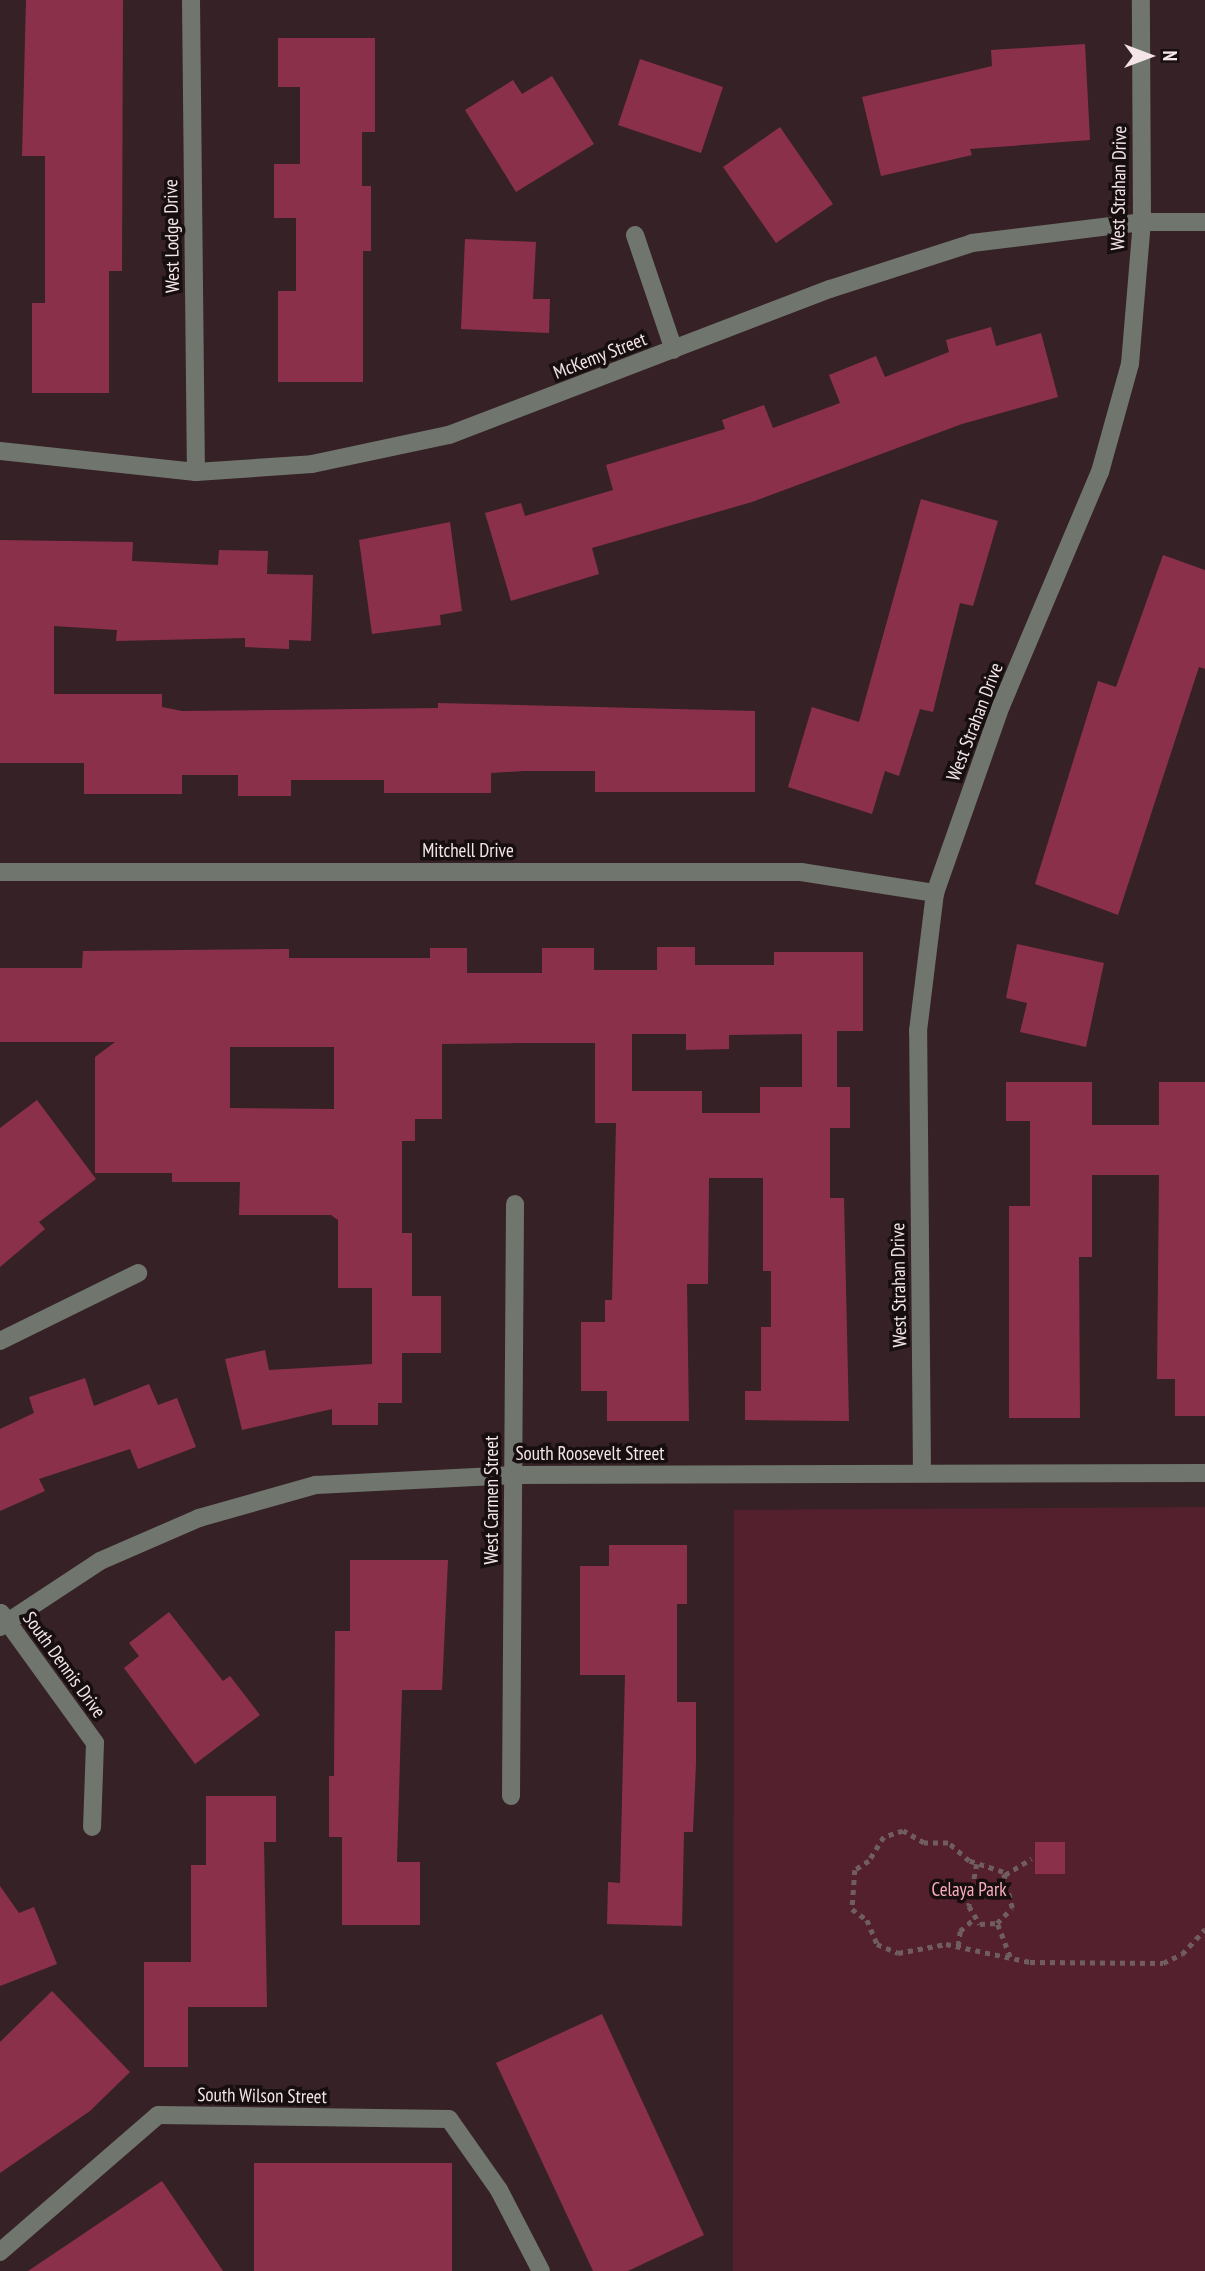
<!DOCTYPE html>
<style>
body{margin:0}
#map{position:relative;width:1205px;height:2271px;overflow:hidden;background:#362226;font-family:"PT Sans Narrow",sans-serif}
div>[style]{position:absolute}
.green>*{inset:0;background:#55202e}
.building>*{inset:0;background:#8b304a}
.path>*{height:4.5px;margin-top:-2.25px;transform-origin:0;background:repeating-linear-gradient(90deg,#6f5d60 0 5px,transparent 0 10px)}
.minor>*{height:18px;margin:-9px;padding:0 9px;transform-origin:9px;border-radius:9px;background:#70766d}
span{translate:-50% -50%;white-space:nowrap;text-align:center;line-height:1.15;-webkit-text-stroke:7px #170e10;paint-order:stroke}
.street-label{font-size:19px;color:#f3e5e8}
.park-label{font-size:19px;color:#fcaebd}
.north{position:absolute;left:1114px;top:21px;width:70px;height:70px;-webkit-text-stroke:5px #170e10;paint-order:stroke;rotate:90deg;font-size:19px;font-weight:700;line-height:28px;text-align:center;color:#f3e5e8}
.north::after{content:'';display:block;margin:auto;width:24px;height:32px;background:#f3e5e8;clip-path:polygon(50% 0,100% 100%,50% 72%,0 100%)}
</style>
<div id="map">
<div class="green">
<i style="clip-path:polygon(1205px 1507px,1205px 2271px,733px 2271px,734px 1510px)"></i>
</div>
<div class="building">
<i style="clip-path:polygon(26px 0,123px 0,122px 271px,109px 271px,109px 393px,32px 393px,32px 303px,45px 303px,45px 156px,22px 156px)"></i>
<i style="clip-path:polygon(278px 38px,375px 38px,375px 132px,362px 132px,362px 186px,371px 186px,371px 251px,363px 251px,363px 382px,278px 382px,278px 291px,296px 291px,296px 218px,274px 218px,274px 164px,300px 164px,300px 87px,278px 87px)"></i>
<i style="clip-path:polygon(1085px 44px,1090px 140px,970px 149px,972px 155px,881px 176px,862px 97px,992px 66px,991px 50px)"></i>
<i style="clip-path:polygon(640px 59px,723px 87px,701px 153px,618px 125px)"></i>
<i style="clip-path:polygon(552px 76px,594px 144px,516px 192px,465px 110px,513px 80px,522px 94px)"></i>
<i style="clip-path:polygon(780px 127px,833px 204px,776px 243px,723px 167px)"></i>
<i style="clip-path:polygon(465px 239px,536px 242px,533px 299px,550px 299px,549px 333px,461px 329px)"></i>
<i style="clip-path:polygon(991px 327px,996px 346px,1041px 333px,1058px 397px,962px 424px,752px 502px,592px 548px,599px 574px,511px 601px,485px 513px,521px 503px,525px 516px,613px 490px,606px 465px,725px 429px,722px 420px,764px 405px,773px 428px,840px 403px,829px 375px,876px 356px,885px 377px,949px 352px,946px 340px)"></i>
<i style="clip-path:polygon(921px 499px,998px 521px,973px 606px,960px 603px,933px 712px,920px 709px,899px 776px,885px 771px,872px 814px,788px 787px,812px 707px,859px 722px)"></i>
<i style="clip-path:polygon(450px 522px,462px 611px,440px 615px,441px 625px,372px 634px,359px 540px)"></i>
<i style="clip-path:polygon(0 540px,133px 542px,132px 561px,218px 565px,219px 550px,268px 551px,267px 574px,313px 575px,311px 641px,289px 640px,289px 649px,245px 647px,245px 638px,116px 641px,117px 630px,54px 626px,54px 694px,162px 694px,162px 707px,182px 711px,438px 708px,438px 703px,755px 711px,755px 792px,595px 792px,595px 771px,524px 771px,491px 773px,491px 793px,384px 793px,384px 780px,291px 780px,291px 796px,238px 796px,238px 775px,182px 775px,182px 794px,84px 794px,84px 763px,0 763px)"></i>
<i style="clip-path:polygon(1163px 555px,1205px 570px,1205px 669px,1199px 667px,1118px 915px,1035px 884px,1098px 681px,1116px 687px)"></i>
<i style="clip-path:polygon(1017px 944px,1104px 963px,1086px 1047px,1020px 1032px,1027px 1003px,1006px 998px)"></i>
<i style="clip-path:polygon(evenodd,657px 947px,695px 947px,695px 965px,774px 965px,774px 952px,863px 952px,863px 1031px,837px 1031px,837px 1087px,850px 1087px,850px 1128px,830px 1128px,830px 1198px,844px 1198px,849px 1421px,745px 1420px,745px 1391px,761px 1391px,761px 1327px,771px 1327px,771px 1271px,763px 1271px,763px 1178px,709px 1178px,708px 1284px,687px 1284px,689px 1421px,607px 1421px,607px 1391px,581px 1391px,581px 1322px,605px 1322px,605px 1300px,612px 1300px,616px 1123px,595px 1123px,595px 1043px,520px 1043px,442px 1044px,442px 1119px,415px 1119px,415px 1141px,402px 1141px,402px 1233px,412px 1233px,412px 1296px,441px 1296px,441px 1353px,402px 1353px,402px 1403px,378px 1403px,378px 1425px,332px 1425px,332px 1409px,242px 1430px,225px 1359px,265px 1350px,269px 1370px,372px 1364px,372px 1288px,338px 1288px,338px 1220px,331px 1215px,239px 1215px,240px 1182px,172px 1182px,172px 1173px,95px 1173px,95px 1057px,115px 1042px,0 1042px,0 968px,82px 968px,83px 951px,289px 949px,289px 958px,430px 958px,430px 948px,467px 948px,467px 973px,542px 973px,542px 948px,594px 948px,594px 970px,657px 970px,657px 947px,632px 1034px,686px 1034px,686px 1050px,729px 1049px,729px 1035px,802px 1034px,802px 1087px,760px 1087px,760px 1113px,702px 1113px,702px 1091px,632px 1091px,632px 1034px,657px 947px,230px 1047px,334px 1047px,334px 1109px,230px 1108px,230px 1047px)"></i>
<i style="clip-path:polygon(1006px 1082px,1092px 1082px,1092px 1125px,1159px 1125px,1159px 1082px,1205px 1082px,1205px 1416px,1175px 1416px,1175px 1379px,1157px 1379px,1159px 1175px,1092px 1175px,1092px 1257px,1079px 1257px,1080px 1418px,1009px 1418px,1009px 1206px,1030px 1206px,1030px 1121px,1006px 1121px)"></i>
<i style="clip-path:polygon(37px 1100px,96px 1179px,39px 1222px,45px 1229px,0 1267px,0 1128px)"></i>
<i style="clip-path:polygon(85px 1378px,94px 1406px,149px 1384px,158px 1405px,177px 1398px,196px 1447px,138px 1469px,130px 1449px,39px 1479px,45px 1491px,0 1511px,0 1429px,34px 1413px,29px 1397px)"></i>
<i style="clip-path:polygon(609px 1545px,687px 1545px,687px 1604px,677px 1604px,677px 1702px,696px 1702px,696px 1763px,693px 1832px,684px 1832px,682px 1926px,607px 1924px,608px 1882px,620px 1883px,625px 1675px,580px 1675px,580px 1566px,609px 1566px)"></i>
<i style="clip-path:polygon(350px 1560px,448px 1560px,442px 1690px,402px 1690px,397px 1862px,420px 1862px,420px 1925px,342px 1925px,342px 1837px,329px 1837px,329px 1776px,334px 1776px,335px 1631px,350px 1631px)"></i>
<i style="clip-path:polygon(169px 1612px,223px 1681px,230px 1676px,260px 1715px,195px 1764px,124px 1668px,139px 1656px,129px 1643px)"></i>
<i style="clip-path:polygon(206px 1796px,276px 1796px,276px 1842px,264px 1842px,267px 2007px,188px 2007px,188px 2067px,144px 2067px,144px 1962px,191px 1962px,191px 1865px,206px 1865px)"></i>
<i style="clip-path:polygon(1035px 1842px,1065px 1842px,1065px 1874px,1035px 1874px)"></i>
<i style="clip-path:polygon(0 1886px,19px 1913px,34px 1907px,57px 1964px,0 1986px)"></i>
<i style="clip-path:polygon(52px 1991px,130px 2072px,90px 2111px,0 2173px,0 2042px)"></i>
<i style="clip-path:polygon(602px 2014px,704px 2235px,628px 2271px,593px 2271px,496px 2063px)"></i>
<i style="clip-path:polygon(254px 2163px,452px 2163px,452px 2271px,254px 2271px)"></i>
<i style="clip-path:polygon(162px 2181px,223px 2271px,28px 2271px)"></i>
</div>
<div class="path">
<i style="left:977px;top:1864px;width:43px;rotate:100.8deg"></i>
<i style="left:969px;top:1906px;width:21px;rotate:59deg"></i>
<i style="left:980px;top:1924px;width:17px;rotate:-3deg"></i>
<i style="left:1005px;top:1875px;width:31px;rotate:-32deg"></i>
<i style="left:958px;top:1946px;width:15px;rotate:-82deg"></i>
<i style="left:960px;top:1931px;width:18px;rotate:-41deg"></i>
<i style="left:1010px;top:1957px;width:36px;rotate:-111deg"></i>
<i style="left:997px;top:1923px;width:21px;rotate:-45deg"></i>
<i style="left:1012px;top:1908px;width:37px;rotate:-104deg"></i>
<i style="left:1003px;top:1872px;width:36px;rotate:-162deg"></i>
<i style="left:969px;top:1861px;width:28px;rotate:-139deg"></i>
<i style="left:948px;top:1843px;width:24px;rotate:180deg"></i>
<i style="left:924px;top:1843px;width:24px;rotate:-150deg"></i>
<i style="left:903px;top:1831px;width:20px;rotate:162deg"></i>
<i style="left:884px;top:1837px;width:28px;rotate:122deg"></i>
<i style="left:869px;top:1861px;width:17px;rotate:147deg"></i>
<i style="left:855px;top:1870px;width:39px;rotate:94deg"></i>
<i style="left:852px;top:1909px;width:19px;rotate:36deg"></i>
<i style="left:867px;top:1920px;width:26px;rotate:67deg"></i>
<i style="left:877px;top:1944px;width:23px;rotate:23deg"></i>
<i style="left:898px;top:1953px;width:49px;rotate:-10.6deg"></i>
<i style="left:946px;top:1944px;width:86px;rotate:12.1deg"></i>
<i style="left:1030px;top:1962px;width:133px;rotate:0.4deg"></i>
<i style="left:1163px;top:1963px;width:21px;rotate:-25deg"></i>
<i style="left:1182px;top:1954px;width:34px;rotate:-47deg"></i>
</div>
<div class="minor">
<i style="left:191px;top:0;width:472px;rotate:89.4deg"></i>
<i style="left:635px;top:235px;width:121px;rotate:71.3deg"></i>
<i style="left:0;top:451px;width:197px;rotate:6.1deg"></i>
<i style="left:196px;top:472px;width:116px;rotate:-3.9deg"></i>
<i style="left:312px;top:464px;width:140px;rotate:-12deg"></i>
<i style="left:449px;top:435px;width:408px;rotate:-21deg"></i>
<i style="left:830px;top:289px;width:149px;rotate:-17.9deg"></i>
<i style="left:972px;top:243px;width:171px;rotate:-7deg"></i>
<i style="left:1142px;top:222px;width:63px"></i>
<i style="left:0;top:872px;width:801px"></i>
<i style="left:801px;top:872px;width:136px;rotate:8.9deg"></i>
<i style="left:0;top:1341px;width:154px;rotate:-26.2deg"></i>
<i style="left:922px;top:1473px;width:442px;rotate:-90.5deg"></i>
<i style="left:918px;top:1031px;width:139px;rotate:-83deg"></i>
<i style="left:935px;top:893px;width:198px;rotate:-70.6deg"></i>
<i style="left:1001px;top:706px;width:254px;rotate:-67.1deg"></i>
<i style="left:1100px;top:472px;width:112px;rotate:-74.5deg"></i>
<i style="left:1130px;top:364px;width:143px;rotate:-85.2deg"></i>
<i style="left:1142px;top:222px;width:222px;rotate:-90.3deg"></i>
<i style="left:1px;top:1613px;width:160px;rotate:54.1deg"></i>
<i style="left:95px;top:1743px;width:84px;rotate:92deg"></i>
<i style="left:0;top:1627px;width:120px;rotate:-33.4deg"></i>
<i style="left:100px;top:1561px;width:108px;rotate:-23.5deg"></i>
<i style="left:199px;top:1518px;width:122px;rotate:-15.8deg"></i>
<i style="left:316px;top:1485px;width:197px;rotate:-2.9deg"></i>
<i style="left:513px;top:1475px;width:692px;rotate:-0.17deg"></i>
<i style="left:511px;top:1796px;width:592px;rotate:-89.61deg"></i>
<i style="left:0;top:2252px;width:209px;rotate:-40.9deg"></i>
<i style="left:158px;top:2115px;width:291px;rotate:0.8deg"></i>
<i style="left:449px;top:2119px;width:87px;rotate:54.8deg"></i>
<i style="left:499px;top:2190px;width:91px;rotate:62.6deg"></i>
</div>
<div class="street-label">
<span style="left:1119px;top:188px;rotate:-89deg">West Strahan Drive</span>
<span style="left:172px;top:236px;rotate:-91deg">West Lodge Drive</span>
<span style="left:600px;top:356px;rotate:-21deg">McKemy Street</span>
<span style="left:975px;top:722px;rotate:-69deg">West Strahan Drive</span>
<span style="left:468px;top:851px">Mitchell Drive</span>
<span style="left:899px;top:1285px;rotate:-91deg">West Strahan Drive</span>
<span style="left:590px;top:1454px">South Roosevelt Street</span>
<span style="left:492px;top:1500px;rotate:-90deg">West Carmen Street</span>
<span style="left:64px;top:1665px;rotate:54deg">South Dennis Drive</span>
<span style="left:262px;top:2096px;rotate:1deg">South Wilson Street</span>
</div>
<div class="park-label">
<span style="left:969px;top:1890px">Celaya Park</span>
</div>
<div class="north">N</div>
</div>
